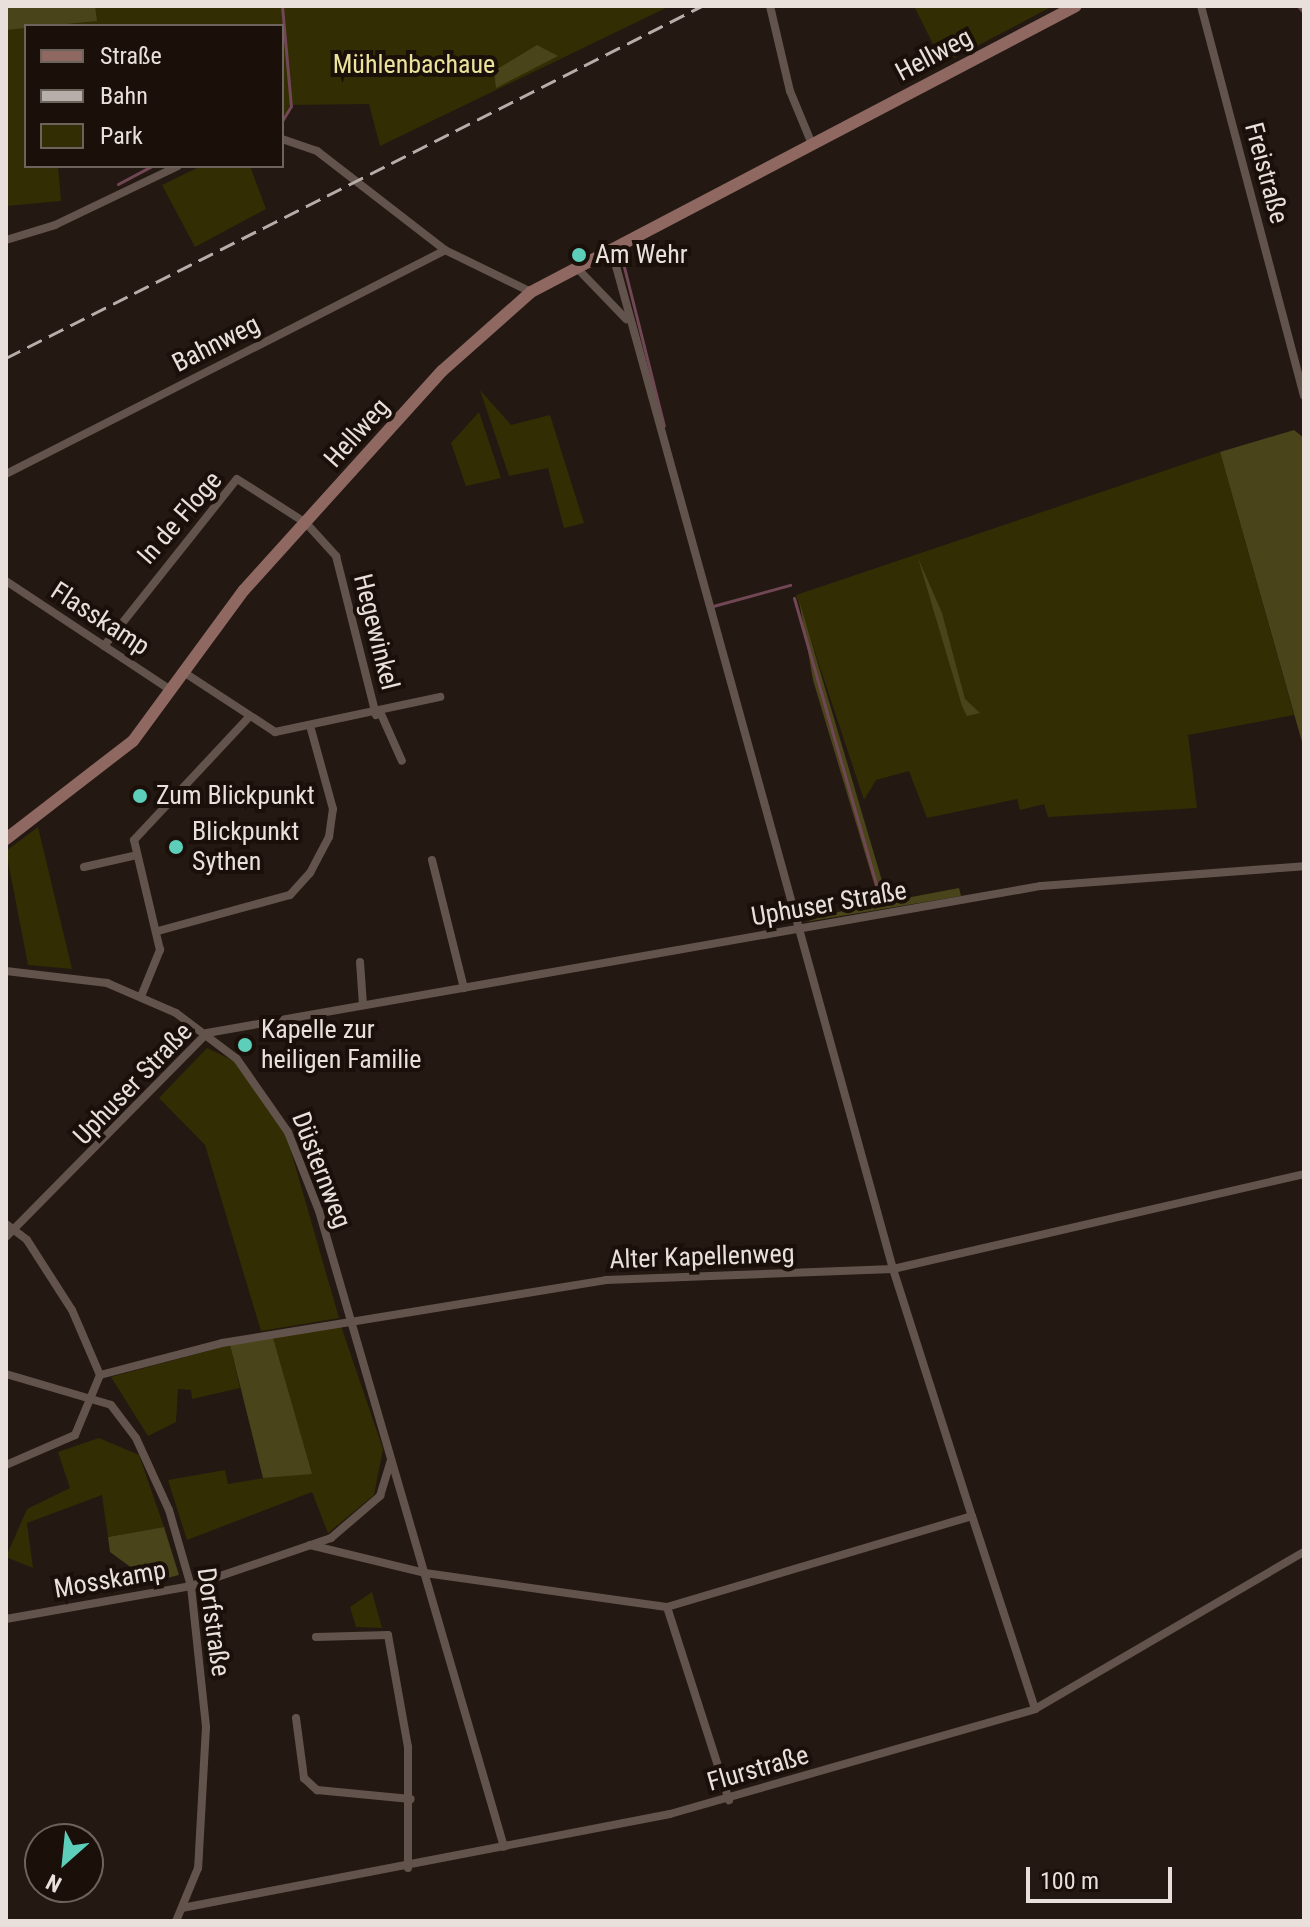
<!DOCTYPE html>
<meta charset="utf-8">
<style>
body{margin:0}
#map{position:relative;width:1310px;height:1927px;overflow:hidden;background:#241812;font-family:"Roboto Condensed",sans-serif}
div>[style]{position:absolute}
.green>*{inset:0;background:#322d03}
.forest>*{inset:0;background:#49441a}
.stream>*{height:3px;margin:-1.5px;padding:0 1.5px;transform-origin:1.5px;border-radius:1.5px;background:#714755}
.street>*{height:8px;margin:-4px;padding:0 4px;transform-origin:4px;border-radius:4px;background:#62544c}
.secondary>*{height:12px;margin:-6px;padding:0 6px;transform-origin:6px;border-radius:6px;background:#8e6861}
.rail>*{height:3px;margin-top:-1.5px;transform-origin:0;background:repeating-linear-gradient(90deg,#b7ada9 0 16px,transparent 0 24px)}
.dots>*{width:22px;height:22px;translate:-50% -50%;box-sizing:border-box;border:4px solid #1a0f09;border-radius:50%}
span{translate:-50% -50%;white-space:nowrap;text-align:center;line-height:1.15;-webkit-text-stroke:8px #1a0f09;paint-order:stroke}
.street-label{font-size:26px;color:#e9e0dc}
.park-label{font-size:26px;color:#ebe39c}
.poi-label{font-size:26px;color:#e9e0dc}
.left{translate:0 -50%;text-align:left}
.frame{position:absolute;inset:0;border:8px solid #e9e0dc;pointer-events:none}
.legend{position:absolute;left:24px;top:24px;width:260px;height:144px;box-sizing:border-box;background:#1a0f09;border:2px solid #6d635d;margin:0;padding:10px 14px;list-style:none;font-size:24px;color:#e9e0dc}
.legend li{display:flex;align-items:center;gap:16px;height:40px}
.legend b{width:40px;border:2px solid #6d635d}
.north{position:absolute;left:24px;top:1823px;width:80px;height:80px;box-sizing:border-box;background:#1a0f09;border:2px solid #6d635d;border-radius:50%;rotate:207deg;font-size:22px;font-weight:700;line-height:32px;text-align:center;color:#e9e0dc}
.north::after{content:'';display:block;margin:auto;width:28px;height:36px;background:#5cceba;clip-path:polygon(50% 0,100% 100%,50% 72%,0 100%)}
.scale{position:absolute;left:1026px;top:1867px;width:146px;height:36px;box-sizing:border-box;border:4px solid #e9e0dc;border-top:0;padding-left:10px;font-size:24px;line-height:28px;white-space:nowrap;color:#e9e0dc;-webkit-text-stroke:6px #1a0f09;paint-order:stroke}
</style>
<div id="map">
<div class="green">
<i style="clip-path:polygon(6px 6px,670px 6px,380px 146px,369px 104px,290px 105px,282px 120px,282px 26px,26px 26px,26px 166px,58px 166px,61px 201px,6px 206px)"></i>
<i style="clip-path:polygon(914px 6px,1053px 6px,943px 64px)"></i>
<i style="clip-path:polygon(201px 166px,250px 166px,266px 209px,195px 247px,162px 185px)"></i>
<i style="clip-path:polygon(480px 390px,511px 425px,550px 415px,584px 523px,564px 528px,548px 468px,509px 476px)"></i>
<i style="clip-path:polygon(479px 412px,501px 478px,466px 486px,451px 443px)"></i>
<i style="clip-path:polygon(1220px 452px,1294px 715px,1188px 735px,1197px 808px,1048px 817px,1044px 804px,1020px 810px,1017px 799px,927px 818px,909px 771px,876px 780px,864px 800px,796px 595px)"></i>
<i style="clip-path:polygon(38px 827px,72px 969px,28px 965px,6px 851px)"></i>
<i style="clip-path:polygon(207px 1048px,234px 1061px,286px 1134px,339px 1318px,261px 1331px,205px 1145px,159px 1098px)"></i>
<i style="clip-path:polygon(341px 1326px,383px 1449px,374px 1495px,328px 1533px,312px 1492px,187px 1540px,168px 1480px,225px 1470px,228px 1484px,263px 1478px,273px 1338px)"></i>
<i style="clip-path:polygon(230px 1345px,240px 1388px,192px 1399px,191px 1390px,178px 1389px,176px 1422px,148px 1436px,111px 1377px)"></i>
<i style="clip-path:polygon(99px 1438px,139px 1455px,164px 1527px,108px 1537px,102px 1495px,27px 1523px,33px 1568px,6px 1557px,27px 1509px,70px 1488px,58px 1452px)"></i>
<i style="clip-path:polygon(372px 1592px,382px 1628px,356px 1627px,350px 1607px)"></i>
</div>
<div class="forest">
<i style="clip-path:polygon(6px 6px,95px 6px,97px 21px,6px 30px)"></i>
<i style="clip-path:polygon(537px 45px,558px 56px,496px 88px,494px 71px)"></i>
<i style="clip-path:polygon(1294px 430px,1304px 438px,1304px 749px,1220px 452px)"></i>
<i style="clip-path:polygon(918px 558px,942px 613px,965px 699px,980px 713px,967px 716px,962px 706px)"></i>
<i style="clip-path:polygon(799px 600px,885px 891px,901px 899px,959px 888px,961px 896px,805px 922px,879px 900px,813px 680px)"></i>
<i style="clip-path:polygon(273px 1338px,312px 1474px,263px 1478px,230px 1345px)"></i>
<i style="clip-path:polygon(164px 1527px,179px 1575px,151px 1582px,110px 1552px,108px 1537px)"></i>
</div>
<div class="stream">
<i style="left:282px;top:6px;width:100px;rotate:84.9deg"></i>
<i style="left:291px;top:106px;width:17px;rotate:121deg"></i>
<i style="left:1298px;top:6px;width:9px;rotate:49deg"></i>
<i style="left:118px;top:184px;width:38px;rotate:-28deg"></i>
<i style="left:621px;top:255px;width:176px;rotate:75.9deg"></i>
<i style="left:794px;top:598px;width:318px;rotate:74deg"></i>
<i style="left:713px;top:606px;width:80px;rotate:-15.3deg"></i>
</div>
<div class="street">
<i style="left:770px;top:6px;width:87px;rotate:76.8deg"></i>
<i style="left:790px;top:91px;width:57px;rotate:67.5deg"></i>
<i style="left:1201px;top:6px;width:403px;rotate:75.2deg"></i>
<i style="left:282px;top:139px;width:37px;rotate:19deg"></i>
<i style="left:317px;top:151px;width:162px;rotate:37.7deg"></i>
<i style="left:445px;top:250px;width:96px;rotate:26deg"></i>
<i style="left:6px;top:240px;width:51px;rotate:-17deg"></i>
<i style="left:55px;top:225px;width:136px;rotate:-25.6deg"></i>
<i style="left:611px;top:248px;width:1059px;rotate:74.56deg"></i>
<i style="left:893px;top:1269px;width:259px;rotate:72.3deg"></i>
<i style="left:575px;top:266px;width:74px;rotate:46.1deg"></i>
<i style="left:6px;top:474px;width:493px;rotate:-27deg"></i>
<i style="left:6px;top:581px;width:199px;rotate:33.5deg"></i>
<i style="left:104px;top:646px;width:213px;rotate:-51.5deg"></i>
<i style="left:237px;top:479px;width:82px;rotate:32.5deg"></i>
<i style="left:306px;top:523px;width:45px;rotate:47.7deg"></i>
<i style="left:336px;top:556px;width:164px;rotate:75.9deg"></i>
<i style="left:185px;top:673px;width:108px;rotate:33.2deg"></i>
<i style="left:275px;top:732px;width:169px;rotate:-12deg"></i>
<i style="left:381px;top:714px;width:51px;rotate:65.9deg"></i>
<i style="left:432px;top:860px;width:132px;rotate:76deg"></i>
<i style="left:84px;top:867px;width:54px;rotate:-12.8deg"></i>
<i style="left:158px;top:931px;width:137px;rotate:-15.3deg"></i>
<i style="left:290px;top:895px;width:30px;rotate:-48deg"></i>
<i style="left:310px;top:873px;width:41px;rotate:-62.2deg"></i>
<i style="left:329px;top:837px;width:28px;rotate:-82deg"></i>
<i style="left:333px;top:809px;width:83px;rotate:-105.4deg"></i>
<i style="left:360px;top:962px;width:43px;rotate:86deg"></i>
<i style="left:6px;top:971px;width:102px;rotate:6.8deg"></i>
<i style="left:107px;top:983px;width:75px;rotate:23.5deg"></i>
<i style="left:176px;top:1013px;width:76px;rotate:37deg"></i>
<i style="left:237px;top:1059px;width:89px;rotate:55.1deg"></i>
<i style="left:288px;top:1132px;width:85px;rotate:68.6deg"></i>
<i style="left:319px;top:1211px;width:662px;rotate:73.78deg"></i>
<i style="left:142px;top:994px;width:48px;rotate:-67.8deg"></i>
<i style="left:160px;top:950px;width:113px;rotate:-103.3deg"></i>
<i style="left:134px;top:840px;width:167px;rotate:-46.9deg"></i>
<i style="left:6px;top:1224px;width:26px;rotate:37deg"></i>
<i style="left:27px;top:1240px;width:83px;rotate:57.3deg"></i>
<i style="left:72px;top:1310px;width:71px;rotate:66.7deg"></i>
<i style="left:100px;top:1375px;width:65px;rotate:112.6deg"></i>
<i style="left:75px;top:1435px;width:75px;rotate:156.5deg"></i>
<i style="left:6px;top:1237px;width:286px;rotate:-45.4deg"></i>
<i style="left:207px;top:1033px;width:847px;rotate:-10deg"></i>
<i style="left:1041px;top:886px;width:264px;rotate:-4.3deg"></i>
<i style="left:6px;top:1374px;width:109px;rotate:16.4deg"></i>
<i style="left:111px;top:1405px;width:41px;rotate:52.9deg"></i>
<i style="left:136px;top:1438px;width:79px;rotate:65.4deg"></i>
<i style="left:169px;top:1510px;width:79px;rotate:73.9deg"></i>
<i style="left:191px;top:1586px;width:142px;rotate:83.9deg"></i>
<i style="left:206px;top:1727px;width:141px;rotate:93.2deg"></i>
<i style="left:198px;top:1868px;width:57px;rotate:112.5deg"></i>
<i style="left:100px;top:1375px;width:126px;rotate:-14.7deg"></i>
<i style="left:222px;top:1343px;width:389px;rotate:-9.3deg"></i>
<i style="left:606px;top:1280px;width:287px;rotate:-2.2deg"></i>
<i style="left:893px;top:1269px;width:422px;rotate:-13deg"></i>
<i style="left:310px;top:1545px;width:118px;rotate:13.7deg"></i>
<i style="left:425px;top:1573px;width:244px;rotate:8deg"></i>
<i style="left:667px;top:1607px;width:203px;rotate:72.2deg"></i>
<i style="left:667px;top:1607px;width:318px;rotate:-16.6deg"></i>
<i style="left:972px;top:1516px;width:203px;rotate:71.9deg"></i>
<i style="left:6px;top:1619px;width:188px;rotate:-10.1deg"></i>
<i style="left:191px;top:1586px;width:148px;rotate:-18.9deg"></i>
<i style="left:331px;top:1538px;width:65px;rotate:-40.6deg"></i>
<i style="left:380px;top:1496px;width:38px;rotate:-73deg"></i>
<i style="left:316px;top:1637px;width:72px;rotate:-1.6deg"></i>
<i style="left:388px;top:1635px;width:114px;rotate:79.9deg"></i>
<i style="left:408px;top:1747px;width:121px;rotate:90deg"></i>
<i style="left:296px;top:1718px;width:61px;rotate:82.4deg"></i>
<i style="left:304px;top:1778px;width:18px;rotate:43deg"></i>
<i style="left:317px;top:1790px;width:94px;rotate:5.5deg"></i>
<i style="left:182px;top:1908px;width:497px;rotate:-10.9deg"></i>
<i style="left:670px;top:1814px;width:380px;rotate:-16deg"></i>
<i style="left:1035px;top:1709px;width:311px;rotate:-30.3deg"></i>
</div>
<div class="secondary">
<i style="left:6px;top:839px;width:160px;rotate:-37.7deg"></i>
<i style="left:133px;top:741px;width:187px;rotate:-53.7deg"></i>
<i style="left:244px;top:590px;width:295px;rotate:-47.9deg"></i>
<i style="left:442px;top:371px;width:119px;rotate:-41.6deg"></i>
<i style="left:531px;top:292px;width:615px;rotate:-27.69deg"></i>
</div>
<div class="rail">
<i style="left:6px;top:358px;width:780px;rotate:-26.83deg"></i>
</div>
<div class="dots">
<i style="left:579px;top:255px;background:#5cceba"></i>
<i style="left:140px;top:796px;background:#5cceba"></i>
<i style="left:176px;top:847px;background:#5cceba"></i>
<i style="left:245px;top:1045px;background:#5cceba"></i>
</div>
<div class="street-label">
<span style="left:934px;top:55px;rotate:-28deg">Hellweg</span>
<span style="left:1266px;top:173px;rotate:75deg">Freistraße</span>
<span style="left:216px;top:344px;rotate:-27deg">Bahnweg</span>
<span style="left:357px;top:433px;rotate:-48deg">Hellweg</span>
<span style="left:180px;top:518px;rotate:-49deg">In de Floge</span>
<span style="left:100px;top:619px;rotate:33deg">Flasskamp</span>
<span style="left:376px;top:632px;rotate:76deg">Hegewinkel</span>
<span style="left:829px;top:904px;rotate:-10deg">Uphuser Straße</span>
<span style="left:133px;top:1084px;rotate:-46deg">Uphuser Straße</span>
<span style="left:321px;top:1170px;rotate:69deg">Düsternweg</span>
<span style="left:702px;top:1257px;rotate:-2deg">Alter Kapellenweg</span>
<span style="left:110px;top:1580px;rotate:-10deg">Mosskamp</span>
<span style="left:213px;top:1622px;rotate:82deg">Dorfstraße</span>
<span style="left:758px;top:1769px;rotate:-16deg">Flurstraße</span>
</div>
<div class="park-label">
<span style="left:414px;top:65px">Mühlenbachaue</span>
</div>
<div class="poi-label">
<span class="left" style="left:595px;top:255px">Am Wehr</span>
<span class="left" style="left:156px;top:796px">Zum Blickpunkt</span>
<span class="left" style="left:192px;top:847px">Blickpunkt<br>Sythen</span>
<span class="left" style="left:261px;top:1045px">Kapelle zur<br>heiligen Familie</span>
</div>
<div class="frame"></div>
<ul class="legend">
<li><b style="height:10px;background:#8e6861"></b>Straße</li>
<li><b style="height:10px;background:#b7ada9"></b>Bahn</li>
<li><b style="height:22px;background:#322d03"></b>Park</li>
</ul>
<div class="north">N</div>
<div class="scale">100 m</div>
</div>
